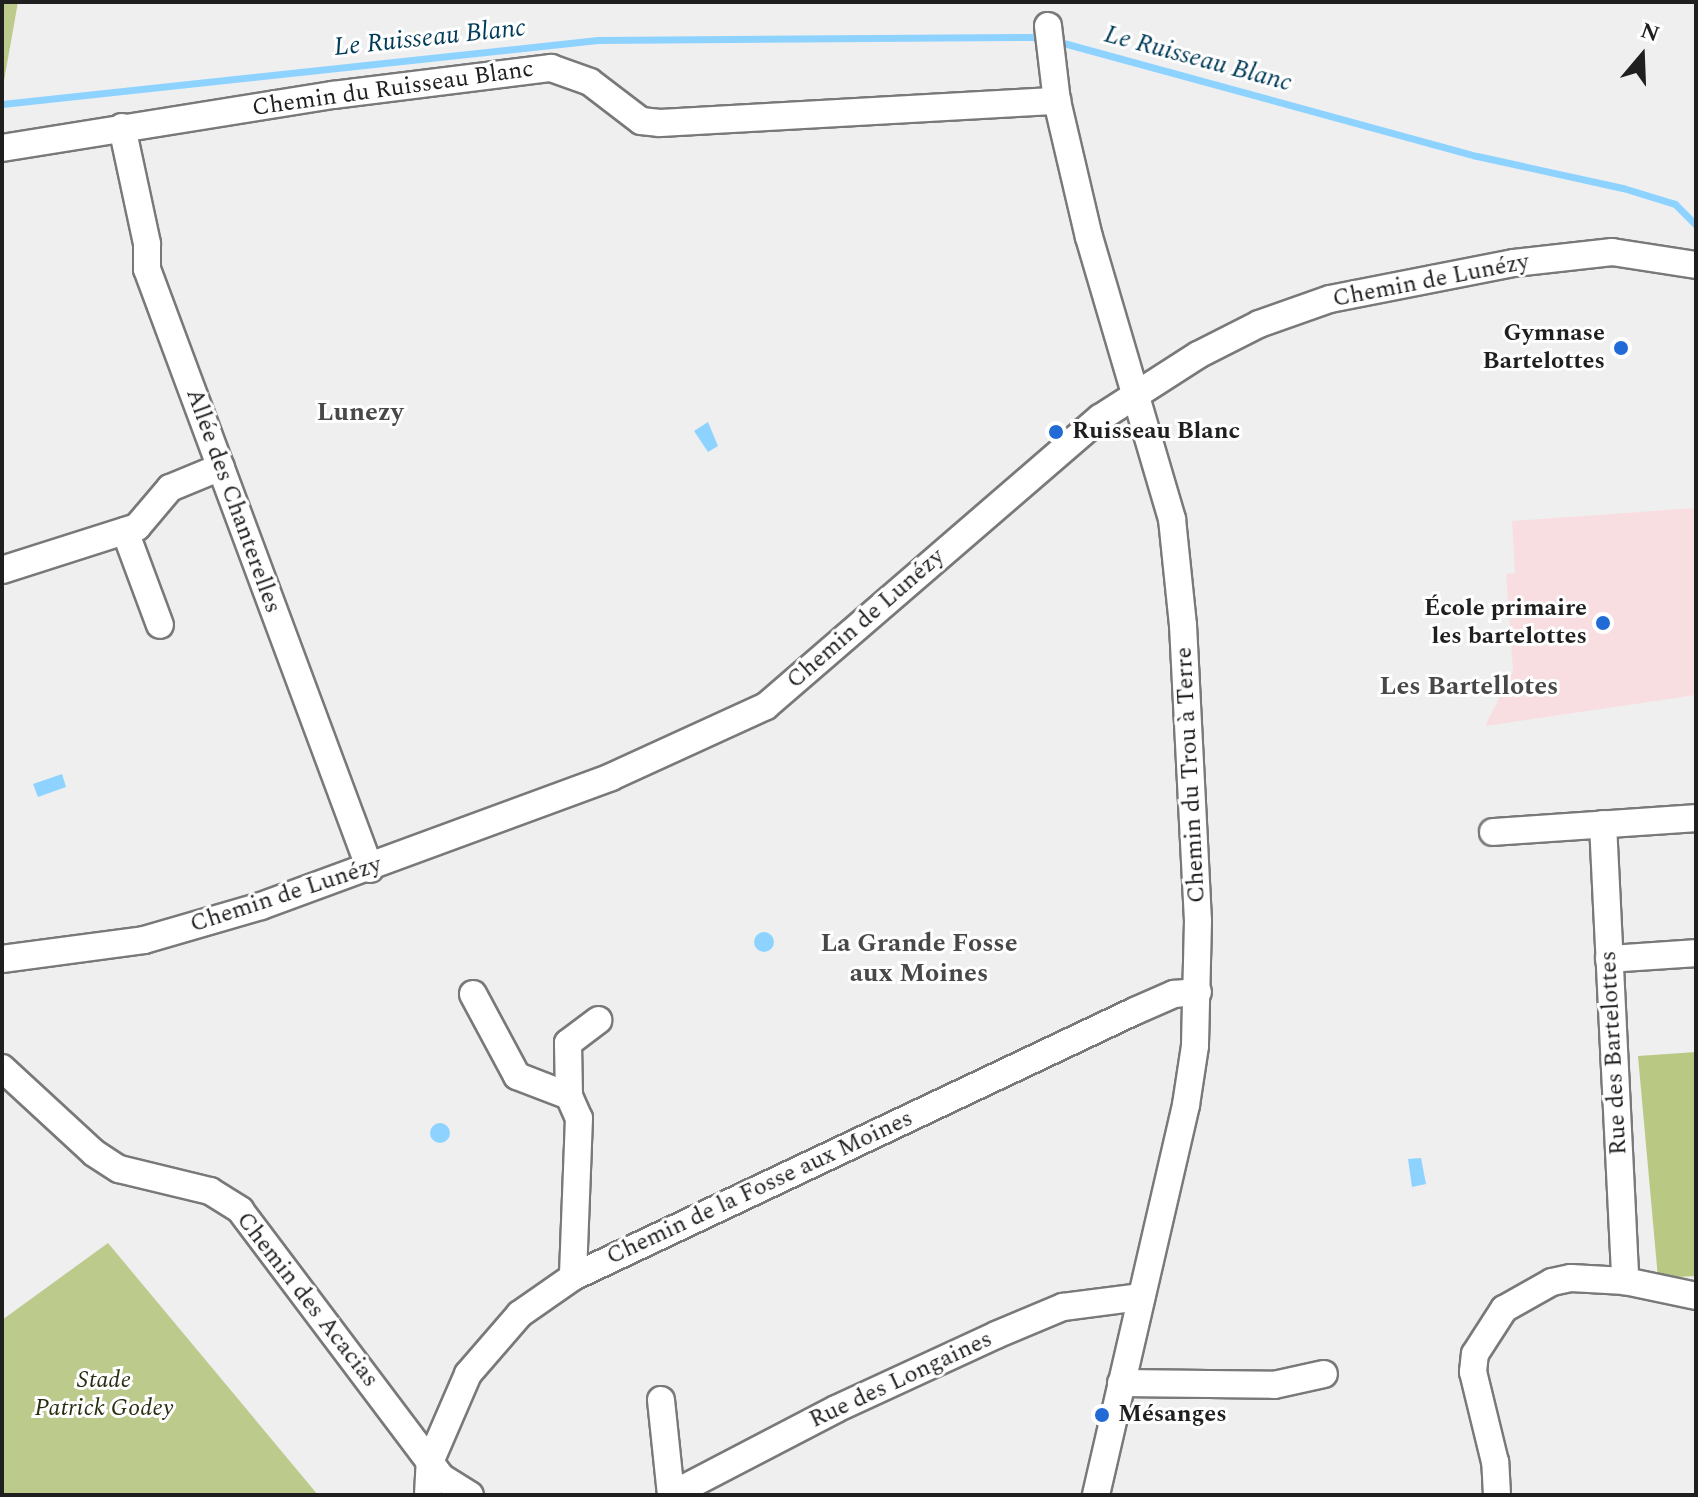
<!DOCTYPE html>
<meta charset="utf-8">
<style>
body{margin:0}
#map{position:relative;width:1698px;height:1497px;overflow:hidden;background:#efeff0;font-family:Spectral,serif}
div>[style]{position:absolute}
.education>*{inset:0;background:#f9dee1}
.green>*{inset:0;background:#bcca8c}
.forest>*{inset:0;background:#b9c883}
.water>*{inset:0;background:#8ed3ff}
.round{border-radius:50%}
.stream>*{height:7px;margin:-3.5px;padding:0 3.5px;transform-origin:3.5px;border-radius:3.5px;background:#8ed3ff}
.roads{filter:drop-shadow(2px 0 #79797a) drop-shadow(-2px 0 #79797a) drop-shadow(0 2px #79797a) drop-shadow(0 -2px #79797a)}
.minor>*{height:26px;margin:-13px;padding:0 13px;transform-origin:13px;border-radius:13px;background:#fff}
.dots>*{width:22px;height:22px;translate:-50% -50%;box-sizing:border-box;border:4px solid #fff;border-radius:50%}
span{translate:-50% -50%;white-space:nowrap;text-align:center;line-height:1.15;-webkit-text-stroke:6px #fff;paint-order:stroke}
.street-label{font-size:24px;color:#1f1f20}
.poi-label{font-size:24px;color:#1f1f20;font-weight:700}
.right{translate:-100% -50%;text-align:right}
.left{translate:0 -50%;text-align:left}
.park-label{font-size:24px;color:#292e10;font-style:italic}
.water-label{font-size:26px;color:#003b58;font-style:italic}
.neighbourhood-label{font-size:26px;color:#484849;font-weight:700}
.frame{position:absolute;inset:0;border:4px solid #1f1f20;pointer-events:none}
.north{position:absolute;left:1602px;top:16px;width:80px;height:80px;-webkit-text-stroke:6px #fff;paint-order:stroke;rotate:19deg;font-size:22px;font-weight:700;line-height:32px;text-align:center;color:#1f1f20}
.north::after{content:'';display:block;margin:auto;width:28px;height:36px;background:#1f1f20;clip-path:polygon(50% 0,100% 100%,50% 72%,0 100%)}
</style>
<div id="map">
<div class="education">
<i style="clip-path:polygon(1696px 508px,1696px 695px,1485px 726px,1513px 671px,1506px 574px,1515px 573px,1512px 521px)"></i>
</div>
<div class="green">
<i style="clip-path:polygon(2px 2px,18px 2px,2px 92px)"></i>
<i style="clip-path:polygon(108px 1243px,318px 1495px,2px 1495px,2px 1320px)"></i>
</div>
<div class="forest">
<i style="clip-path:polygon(1696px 1052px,1696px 1276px,1658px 1278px,1638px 1056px)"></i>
</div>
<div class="water">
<i style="clip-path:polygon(708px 422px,718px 446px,708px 452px,694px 431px)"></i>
<i style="clip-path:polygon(62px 774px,66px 787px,38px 797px,33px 784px)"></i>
<i class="round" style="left:754px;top:932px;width:20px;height:20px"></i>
<i class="round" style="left:430px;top:1123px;width:20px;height:20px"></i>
<i style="clip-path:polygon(1421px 1158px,1426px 1184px,1412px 1187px,1408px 1159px)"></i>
</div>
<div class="stream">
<i style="left:1056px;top:41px;width:436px;rotate:15.3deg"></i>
<i style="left:1477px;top:156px;width:149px;rotate:12.4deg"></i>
<i style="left:1623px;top:188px;width:54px;rotate:17.1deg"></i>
<i style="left:1675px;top:204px;width:30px;rotate:45deg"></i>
<i style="left:2px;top:104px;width:599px;rotate:-6.13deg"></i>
<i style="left:598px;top:40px;width:446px;rotate:-0.4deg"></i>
</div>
<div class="roads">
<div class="minor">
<i style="left:1048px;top:26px;width:76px;rotate:83.2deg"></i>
<i style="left:1057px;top:101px;width:140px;rotate:76.8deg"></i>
<i style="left:1089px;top:237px;width:294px;rotate:73.6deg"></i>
<i style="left:1172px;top:519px;width:107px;rotate:84.1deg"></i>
<i style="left:1183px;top:625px;width:296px;rotate:87.1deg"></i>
<i style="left:1198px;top:921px;width:125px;rotate:91.4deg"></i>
<i style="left:1195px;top:1046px;width:60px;rotate:98.7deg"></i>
<i style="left:1186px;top:1105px;width:400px;rotate:103deg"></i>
<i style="left:122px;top:127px;width:120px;rotate:77.9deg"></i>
<i style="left:147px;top:244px;width:25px;rotate:90deg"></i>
<i style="left:147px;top:269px;width:640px;rotate:69.61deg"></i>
<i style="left:2px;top:148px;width:335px;rotate:-9.1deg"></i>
<i style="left:333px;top:95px;width:220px;rotate:-7.1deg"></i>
<i style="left:551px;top:68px;width:41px;rotate:19.7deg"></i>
<i style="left:590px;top:82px;width:64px;rotate:37.4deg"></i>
<i style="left:641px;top:121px;width:19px;rotate:6deg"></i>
<i style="left:660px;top:123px;width:398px;rotate:-3.2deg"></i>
<i style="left:125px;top:531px;width:100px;rotate:69.6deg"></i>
<i style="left:2px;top:570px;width:142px;rotate:-17.7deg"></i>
<i style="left:137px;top:527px;width:51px;rotate:-49.8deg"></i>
<i style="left:170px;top:488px;width:55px;rotate:-22.4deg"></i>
<i style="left:1603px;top:824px;width:458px;rotate:87.2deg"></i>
<i style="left:1493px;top:832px;width:203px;rotate:-3.9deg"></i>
<i style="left:2px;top:959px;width:143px;rotate:-7.6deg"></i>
<i style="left:144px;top:940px;width:122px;rotate:-16.2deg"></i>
<i style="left:261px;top:906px;width:373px;rotate:-20.2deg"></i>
<i style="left:611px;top:777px;width:170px;rotate:-24.6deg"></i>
<i style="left:766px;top:706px;width:441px;rotate:-40.8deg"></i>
<i style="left:1100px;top:418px;width:117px;rotate:-32.7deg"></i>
<i style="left:1198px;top:355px;width:68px;rotate:-26.9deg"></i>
<i style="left:1259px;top:324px;width:75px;rotate:-19.4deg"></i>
<i style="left:1330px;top:299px;width:187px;rotate:-11.1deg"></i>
<i style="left:1514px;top:263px;width:99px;rotate:-6.4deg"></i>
<i style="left:1612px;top:252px;width:85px;rotate:8.8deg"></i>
<i style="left:1609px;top:959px;width:87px;rotate:-3.9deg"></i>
<i style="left:473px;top:994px;width:93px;rotate:61.8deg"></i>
<i style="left:517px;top:1076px;width:56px;rotate:21deg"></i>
<i style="left:569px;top:1096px;width:24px;rotate:66deg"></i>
<i style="left:579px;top:1118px;width:159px;rotate:92.2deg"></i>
<i style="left:2px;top:1068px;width:125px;rotate:42.7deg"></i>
<i style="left:94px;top:1153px;width:30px;rotate:33deg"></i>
<i style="left:119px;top:1169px;width:94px;rotate:13.6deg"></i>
<i style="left:210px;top:1191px;width:36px;rotate:32deg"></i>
<i style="left:240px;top:1210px;width:334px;rotate:53deg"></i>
<i style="left:441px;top:1477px;width:34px;rotate:32deg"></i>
<i style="left:569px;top:1096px;width:53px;rotate:-91.1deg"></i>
<i style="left:568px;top:1043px;width:38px;rotate:-37deg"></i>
<i style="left:1121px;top:1383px;width:153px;rotate:0.7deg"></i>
<i style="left:1274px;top:1385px;width:51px;rotate:-12.4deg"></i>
<i style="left:661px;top:1400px;width:96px;rotate:84deg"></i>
<i style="left:428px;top:1495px;width:33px;rotate:-87deg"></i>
<i style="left:430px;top:1462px;width:96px;rotate:-66.6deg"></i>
<i style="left:468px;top:1374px;width:79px;rotate:-49.1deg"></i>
<i style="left:520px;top:1314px;width:65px;rotate:-34.9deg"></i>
<i style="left:573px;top:1277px;width:622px;rotate:-25.33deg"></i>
<i style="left:1135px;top:1011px;width:43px;rotate:-23.6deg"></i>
<i style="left:1174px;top:994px;width:24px;rotate:-5deg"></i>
<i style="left:671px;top:1495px;width:186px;rotate:-27.5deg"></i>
<i style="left:836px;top:1409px;width:176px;rotate:-24.8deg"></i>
<i style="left:996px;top:1335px;width:73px;rotate:-22.7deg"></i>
<i style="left:1063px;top:1307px;width:79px;rotate:-7.3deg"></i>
<i style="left:1497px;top:1495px;width:33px;rotate:-93deg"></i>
<i style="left:1495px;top:1462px;width:93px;rotate:-103.7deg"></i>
<i style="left:1473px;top:1372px;width:18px;rotate:-84deg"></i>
<i style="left:1475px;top:1354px;width:54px;rotate:-57.2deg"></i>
<i style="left:1504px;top:1309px;width:55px;rotate:-29.4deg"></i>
<i style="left:1552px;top:1282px;width:19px;rotate:-12deg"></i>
<i style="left:1571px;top:1278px;width:54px;rotate:3.2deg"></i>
<i style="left:1625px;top:1281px;width:73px;rotate:11.9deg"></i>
</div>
</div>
<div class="dots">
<i style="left:1621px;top:348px;background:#226ad6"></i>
<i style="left:1056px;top:432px;background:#226ad6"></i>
<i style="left:1603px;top:623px;background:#226ad6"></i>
<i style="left:1102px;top:1415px;background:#226ad6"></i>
</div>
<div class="street-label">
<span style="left:393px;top:89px;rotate:-8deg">Chemin du Ruisseau Blanc</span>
<span style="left:1431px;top:281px;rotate:-11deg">Chemin de Lunézy</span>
<span style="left:233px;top:501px;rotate:70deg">Allée des Chanterelles</span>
<span style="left:866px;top:619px;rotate:-41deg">Chemin de Lunézy</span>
<span style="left:1191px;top:775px;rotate:-93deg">Chemin du Trou à Terre</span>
<span style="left:286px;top:895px;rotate:-18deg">Chemin de Lunézy</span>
<span style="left:1614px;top:1053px;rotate:-93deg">Rue des Bartelottes</span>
<span style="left:760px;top:1188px;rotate:-25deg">Chemin de la Fosse aux Moines</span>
<span style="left:307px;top:1300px;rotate:52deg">Chemin des Acacias</span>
<span style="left:901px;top:1380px;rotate:-25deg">Rue des Longaines</span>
</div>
<div class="poi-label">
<span class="right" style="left:1605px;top:348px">Gymnase<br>Bartelottes</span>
<span class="left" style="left:1072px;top:432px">Ruisseau Blanc</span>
<span class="right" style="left:1587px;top:623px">École primaire<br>les bartelottes</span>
<span class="left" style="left:1118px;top:1415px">Mésanges</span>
</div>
<div class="park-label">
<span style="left:104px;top:1395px">Stade<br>Patrick Godey</span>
</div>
<div class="water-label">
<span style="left:430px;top:38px;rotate:-6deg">Le Ruisseau Blanc</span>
<span style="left:1198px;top:59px;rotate:15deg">Le Ruisseau Blanc</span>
</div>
<div class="neighbourhood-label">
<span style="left:360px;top:413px">Lunezy</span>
<span style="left:1469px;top:687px">Les Bartellotes</span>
<span style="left:919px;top:959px">La Grande Fosse<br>aux Moines</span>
</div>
<div class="frame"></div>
<div class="north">N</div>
</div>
